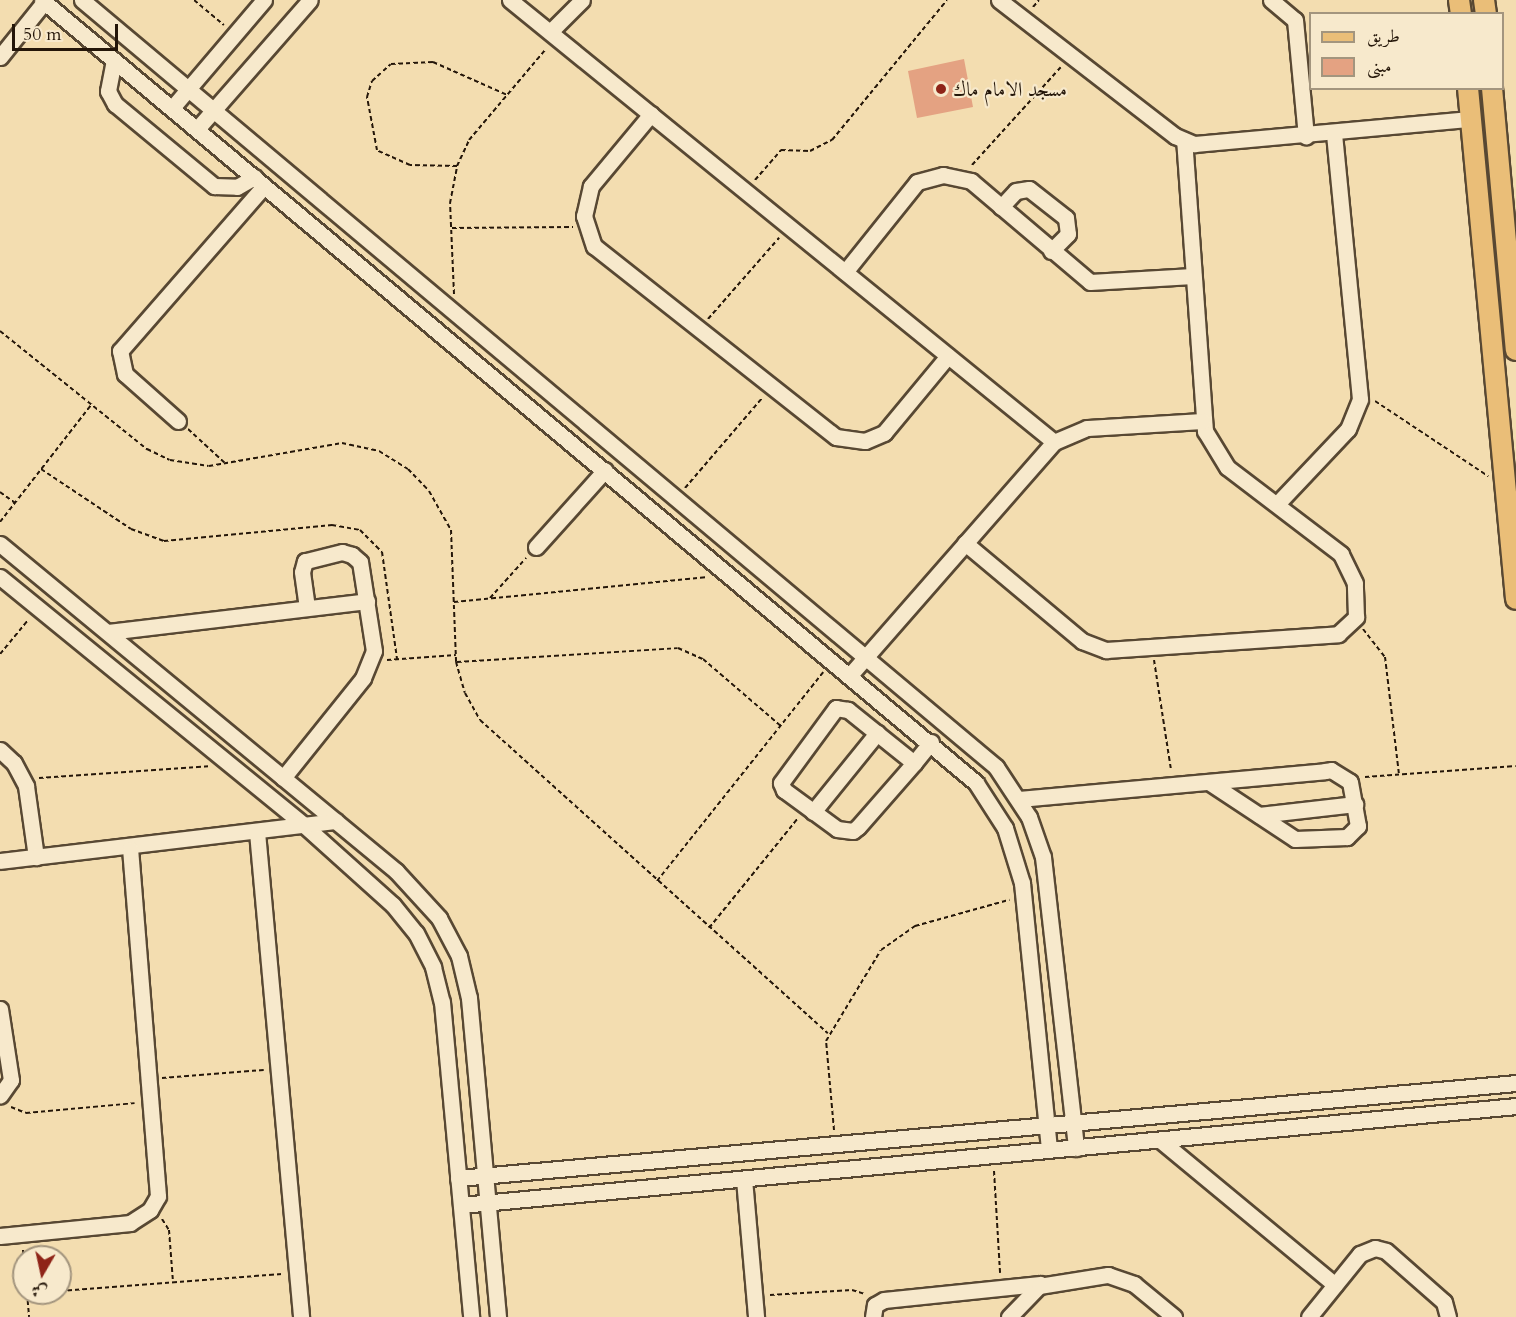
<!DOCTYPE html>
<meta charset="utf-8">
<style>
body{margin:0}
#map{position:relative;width:1516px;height:1317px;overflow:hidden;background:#f3ddb0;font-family:Cardo,Amiri,serif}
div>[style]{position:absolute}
.building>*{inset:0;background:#e4a282}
.path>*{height:2px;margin-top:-1px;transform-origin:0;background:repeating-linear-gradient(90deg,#241609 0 4.5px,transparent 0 7.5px)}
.roads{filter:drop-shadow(2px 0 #584833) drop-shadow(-2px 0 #584833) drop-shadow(0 2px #584833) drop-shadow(0 -2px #584833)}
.minor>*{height:15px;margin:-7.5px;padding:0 7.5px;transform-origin:7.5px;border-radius:7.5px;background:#f7e9cc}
.major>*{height:20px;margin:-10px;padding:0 10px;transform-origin:10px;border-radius:10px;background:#eabe78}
.dots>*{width:16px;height:16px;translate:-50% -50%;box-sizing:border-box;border:3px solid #f7e9cc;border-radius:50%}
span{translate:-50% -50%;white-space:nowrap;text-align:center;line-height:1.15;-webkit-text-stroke:4.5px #f7e9cc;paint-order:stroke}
.poi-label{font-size:20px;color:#241609}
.left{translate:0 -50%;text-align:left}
.legend{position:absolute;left:1309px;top:12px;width:195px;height:78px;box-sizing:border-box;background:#f7e9cc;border:2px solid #a3957e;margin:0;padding:8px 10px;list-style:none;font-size:18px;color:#241609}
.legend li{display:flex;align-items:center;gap:12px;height:30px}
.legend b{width:30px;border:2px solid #a3957e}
.north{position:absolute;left:12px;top:1245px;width:60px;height:60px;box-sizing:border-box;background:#f7e9cc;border:2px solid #a3957e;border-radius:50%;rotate:189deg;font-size:16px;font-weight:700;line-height:24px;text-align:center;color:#241609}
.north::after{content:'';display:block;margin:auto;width:21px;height:27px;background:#8f2418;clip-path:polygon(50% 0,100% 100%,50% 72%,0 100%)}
.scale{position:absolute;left:12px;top:24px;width:106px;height:27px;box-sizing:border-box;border:3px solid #241609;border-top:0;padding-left:8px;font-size:18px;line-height:21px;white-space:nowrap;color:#241609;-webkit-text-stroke:4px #f7e9cc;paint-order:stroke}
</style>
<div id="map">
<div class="building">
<i style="clip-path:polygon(964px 59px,973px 107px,917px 118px,908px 71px)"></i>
</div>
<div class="path">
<i style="left:194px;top:0;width:39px;rotate:40deg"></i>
<i style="left:1033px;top:7px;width:9px;rotate:-49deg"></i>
<i style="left:972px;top:165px;width:132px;rotate:-47.8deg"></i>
<i style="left:457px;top:166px;width:47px;rotate:-178.8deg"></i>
<i style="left:410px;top:165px;width:36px;rotate:-156deg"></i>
<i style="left:377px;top:150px;width:54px;rotate:-100.7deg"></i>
<i style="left:367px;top:97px;width:17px;rotate:-73deg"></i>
<i style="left:372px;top:81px;width:25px;rotate:-42deg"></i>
<i style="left:391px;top:64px;width:42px;rotate:-2.7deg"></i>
<i style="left:433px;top:62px;width:81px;rotate:24deg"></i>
<i style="left:755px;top:180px;width:40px;rotate:-49deg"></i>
<i style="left:781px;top:150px;width:29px;rotate:2deg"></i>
<i style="left:810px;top:151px;width:25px;rotate:-27deg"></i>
<i style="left:832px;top:140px;width:181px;rotate:-50.6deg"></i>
<i style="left:452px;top:228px;width:121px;rotate:-0.5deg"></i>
<i style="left:454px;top:294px;width:91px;rotate:-92.5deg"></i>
<i style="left:450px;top:203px;width:38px;rotate:-79deg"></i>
<i style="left:457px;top:166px;width:29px;rotate:-65deg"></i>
<i style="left:469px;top:140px;width:119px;rotate:-49.8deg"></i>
<i style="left:708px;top:319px;width:108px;rotate:-48.8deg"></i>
<i style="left:0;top:331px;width:189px;rotate:38.8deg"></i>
<i style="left:147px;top:449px;width:25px;rotate:26deg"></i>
<i style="left:170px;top:460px;width:39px;rotate:9deg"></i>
<i style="left:209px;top:466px;width:135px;rotate:-9.8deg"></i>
<i style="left:342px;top:443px;width:38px;rotate:12deg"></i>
<i style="left:379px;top:451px;width:34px;rotate:32deg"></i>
<i style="left:408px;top:469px;width:30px;rotate:46deg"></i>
<i style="left:429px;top:491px;width:45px;rotate:60.6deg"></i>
<i style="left:451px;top:530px;width:132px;rotate:87.8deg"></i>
<i style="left:456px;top:662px;width:32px;rotate:74deg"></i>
<i style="left:465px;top:693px;width:31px;rotate:61deg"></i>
<i style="left:480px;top:720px;width:468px;rotate:42deg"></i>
<i style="left:1375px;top:401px;width:136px;rotate:33.6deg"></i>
<i style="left:188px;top:429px;width:52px;rotate:42.6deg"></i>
<i style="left:41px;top:469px;width:108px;rotate:33.7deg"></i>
<i style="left:131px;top:529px;width:35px;rotate:20deg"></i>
<i style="left:164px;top:541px;width:169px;rotate:-5.4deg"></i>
<i style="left:332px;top:525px;width:28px;rotate:10deg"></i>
<i style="left:360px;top:530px;width:31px;rotate:45deg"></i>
<i style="left:382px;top:552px;width:108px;rotate:82deg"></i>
<i style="left:685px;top:488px;width:120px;rotate:-49.4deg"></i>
<i style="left:0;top:492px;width:19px;rotate:36deg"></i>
<i style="left:0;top:522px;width:150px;rotate:-52.1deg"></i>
<i style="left:490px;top:598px;width:54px;rotate:-48deg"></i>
<i style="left:454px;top:602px;width:255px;rotate:-5.6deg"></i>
<i style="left:1363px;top:629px;width:36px;rotate:52deg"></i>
<i style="left:1385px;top:657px;width:118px;rotate:83.2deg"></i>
<i style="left:0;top:654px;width:44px;rotate:-50.5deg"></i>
<i style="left:387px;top:660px;width:69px;rotate:-4.1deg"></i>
<i style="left:1154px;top:660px;width:111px;rotate:81.2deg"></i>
<i style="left:457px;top:662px;width:221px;rotate:-3.6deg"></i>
<i style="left:678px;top:648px;width:27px;rotate:24deg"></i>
<i style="left:703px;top:659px;width:103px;rotate:40.7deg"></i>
<i style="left:1365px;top:777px;width:151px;rotate:-4.2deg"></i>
<i style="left:39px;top:778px;width:170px;rotate:-4deg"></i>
<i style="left:657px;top:881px;width:267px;rotate:-51.5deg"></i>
<i style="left:709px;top:928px;width:141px;rotate:-51deg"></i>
<i style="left:162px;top:1078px;width:102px;rotate:-4.5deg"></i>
<i style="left:11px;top:1107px;width:16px;rotate:22deg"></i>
<i style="left:26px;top:1113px;width:109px;rotate:-5.2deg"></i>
<i style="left:834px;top:1130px;width:89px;rotate:-95.1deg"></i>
<i style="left:826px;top:1041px;width:106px;rotate:-58.9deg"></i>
<i style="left:881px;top:950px;width:42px;rotate:-35.2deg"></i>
<i style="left:915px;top:926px;width:98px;rotate:-15.5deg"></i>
<i style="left:994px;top:1171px;width:102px;rotate:86.6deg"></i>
<i style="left:162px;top:1219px;width:13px;rotate:58deg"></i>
<i style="left:169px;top:1230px;width:52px;rotate:85.6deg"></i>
<i style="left:23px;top:1250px;width:12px;rotate:85deg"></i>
<i style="left:60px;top:1291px;width:223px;rotate:-4.4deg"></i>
<i style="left:27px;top:1293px;width:24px;rotate:85deg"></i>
<i style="left:770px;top:1295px;width:82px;rotate:-3.5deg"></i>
<i style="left:852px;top:1290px;width:14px;rotate:17deg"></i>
</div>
<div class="roads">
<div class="minor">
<i style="left:42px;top:0;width:1219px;rotate:39.97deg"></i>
<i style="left:976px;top:783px;width:54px;rotate:57.2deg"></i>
<i style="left:1005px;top:828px;width:58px;rotate:72.8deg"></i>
<i style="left:1022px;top:883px;width:268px;rotate:84.2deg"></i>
<i style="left:82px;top:0;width:1193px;rotate:40deg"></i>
<i style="left:996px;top:767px;width:60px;rotate:56.6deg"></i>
<i style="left:1029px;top:817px;width:42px;rotate:70.7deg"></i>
<i style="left:1043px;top:857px;width:293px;rotate:83.5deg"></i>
<i style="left:510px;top:0;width:701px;rotate:39.09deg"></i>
<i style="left:999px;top:0;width:222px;rotate:37.7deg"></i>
<i style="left:1175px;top:136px;width:21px;rotate:23deg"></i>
<i style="left:1194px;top:144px;width:278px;rotate:-5.2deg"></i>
<i style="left:1271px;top:0;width:31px;rotate:40deg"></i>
<i style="left:1295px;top:20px;width:117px;rotate:84.6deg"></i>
<i style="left:550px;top:32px;width:45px;rotate:-45deg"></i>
<i style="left:0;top:57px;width:70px;rotate:-51.3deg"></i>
<i style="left:114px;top:60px;width:32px;rotate:101deg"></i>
<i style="left:108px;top:91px;width:15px;rotate:62deg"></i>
<i style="left:115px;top:104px;width:129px;rotate:39.6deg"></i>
<i style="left:214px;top:186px;width:23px;rotate:2deg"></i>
<i style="left:237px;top:187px;width:20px;rotate:-30deg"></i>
<i style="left:172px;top:108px;width:142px;rotate:-49.6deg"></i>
<i style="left:651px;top:114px;width:94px;rotate:129.8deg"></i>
<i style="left:591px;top:186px;width:31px;rotate:103deg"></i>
<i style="left:584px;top:216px;width:32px;rotate:72deg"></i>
<i style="left:594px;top:246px;width:308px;rotate:38.3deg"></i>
<i style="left:836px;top:437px;width:29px;rotate:8deg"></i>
<i style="left:865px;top:441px;width:21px;rotate:-23deg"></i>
<i style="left:884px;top:433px;width:100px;rotate:-50.3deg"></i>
<i style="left:197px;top:129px;width:171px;rotate:-48.8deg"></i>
<i style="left:1001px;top:207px;width:22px;rotate:-47deg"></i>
<i style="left:1016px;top:191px;width:13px;rotate:-9deg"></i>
<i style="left:1029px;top:189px;width:47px;rotate:38.1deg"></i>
<i style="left:1066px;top:218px;width:16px;rotate:83deg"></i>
<i style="left:1068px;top:234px;width:24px;rotate:135deg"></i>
<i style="left:845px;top:272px;width:115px;rotate:-51.3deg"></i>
<i style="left:917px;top:182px;width:27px;rotate:-15deg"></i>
<i style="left:943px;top:175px;width:29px;rotate:12deg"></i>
<i style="left:971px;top:181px;width:156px;rotate:40.3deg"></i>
<i style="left:1090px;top:282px;width:103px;rotate:-3.3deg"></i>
<i style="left:178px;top:421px;width:71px;rotate:-138.4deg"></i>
<i style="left:125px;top:374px;width:24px;rotate:-102deg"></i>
<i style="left:120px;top:351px;width:219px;rotate:-48.9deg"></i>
<i style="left:1277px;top:504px;width:103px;rotate:-46.6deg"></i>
<i style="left:1348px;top:429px;width:32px;rotate:-68deg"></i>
<i style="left:1360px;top:399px;width:267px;rotate:-95.6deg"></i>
<i style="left:965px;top:543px;width:153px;rotate:39.9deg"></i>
<i style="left:1082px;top:641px;width:26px;rotate:21deg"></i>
<i style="left:1106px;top:650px;width:233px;rotate:-3.9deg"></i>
<i style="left:1338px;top:634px;width:25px;rotate:-43deg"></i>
<i style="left:1356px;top:617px;width:34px;rotate:-92deg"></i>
<i style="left:1355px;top:583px;width:32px;rotate:-116deg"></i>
<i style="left:1341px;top:554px;width:143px;rotate:-142.7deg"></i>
<i style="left:1227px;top:467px;width:42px;rotate:-121.4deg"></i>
<i style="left:1205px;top:431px;width:291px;rotate:-94.1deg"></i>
<i style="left:0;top:544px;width:514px;rotate:39.55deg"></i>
<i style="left:396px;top:871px;width:64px;rotate:47.5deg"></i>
<i style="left:439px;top:918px;width:43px;rotate:62.2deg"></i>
<i style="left:459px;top:956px;width:43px;rotate:76.6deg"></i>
<i style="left:469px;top:998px;width:320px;rotate:84.8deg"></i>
<i style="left:536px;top:547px;width:103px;rotate:-48.1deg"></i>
<i style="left:0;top:577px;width:394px;rotate:39.2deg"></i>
<i style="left:305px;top:826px;width:118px;rotate:41.9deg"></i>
<i style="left:393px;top:905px;width:36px;rotate:51deg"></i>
<i style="left:416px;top:933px;width:38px;rotate:63deg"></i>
<i style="left:433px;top:967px;width:36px;rotate:76deg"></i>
<i style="left:442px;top:1002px;width:316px;rotate:84.7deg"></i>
<i style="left:108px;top:632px;width:261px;rotate:-6.8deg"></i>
<i style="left:850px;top:675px;width:310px;rotate:-48.8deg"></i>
<i style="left:1054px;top:442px;width:36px;rotate:-23deg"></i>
<i style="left:1087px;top:428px;width:116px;rotate:-3.5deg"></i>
<i style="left:0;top:750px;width:19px;rotate:43deg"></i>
<i style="left:14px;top:763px;width:26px;rotate:62deg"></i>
<i style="left:26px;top:786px;width:72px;rotate:82deg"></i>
<i style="left:914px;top:763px;width:85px;rotate:-141.2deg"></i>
<i style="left:848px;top:710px;width:12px;rotate:-171deg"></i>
<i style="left:836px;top:708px;width:93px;rotate:126.3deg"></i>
<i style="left:781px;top:783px;width:8px;rotate:67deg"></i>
<i style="left:784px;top:790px;width:66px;rotate:36.3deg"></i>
<i style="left:837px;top:829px;width:16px;rotate:7deg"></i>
<i style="left:853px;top:831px;width:6px;rotate:-39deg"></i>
<i style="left:858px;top:827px;width:85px;rotate:-48.8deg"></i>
<i style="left:914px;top:763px;width:27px;rotate:-51deg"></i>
<i style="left:283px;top:778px;width:128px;rotate:-51.3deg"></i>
<i style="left:363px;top:678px;width:29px;rotate:-68deg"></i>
<i style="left:374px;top:651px;width:90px;rotate:-98.9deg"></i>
<i style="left:360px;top:562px;width:11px;rotate:-139deg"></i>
<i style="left:352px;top:555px;width:10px;rotate:-163deg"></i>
<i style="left:342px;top:552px;width:38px;rotate:166deg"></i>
<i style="left:305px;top:561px;width:11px;rotate:105deg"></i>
<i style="left:302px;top:572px;width:36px;rotate:82deg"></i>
<i style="left:1019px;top:799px;width:307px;rotate:-5.2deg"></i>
<i style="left:1325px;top:771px;width:6px;rotate:-9deg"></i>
<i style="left:1331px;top:770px;width:22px;rotate:32deg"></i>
<i style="left:1350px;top:782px;width:45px;rotate:79.7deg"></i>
<i style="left:1358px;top:826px;width:16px;rotate:135deg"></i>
<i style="left:1347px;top:837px;width:52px;rotate:177.8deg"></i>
<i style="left:1295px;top:839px;width:103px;rotate:-146.5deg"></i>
<i style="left:813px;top:812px;width:102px;rotate:-51deg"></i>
<i style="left:1259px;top:815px;width:97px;rotate:-6.5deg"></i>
<i style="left:257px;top:832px;width:487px;rotate:84.8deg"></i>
<i style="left:0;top:861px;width:338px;rotate:-6.8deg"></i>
<i style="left:0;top:1009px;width:72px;rotate:81.2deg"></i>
<i style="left:11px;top:1080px;width:19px;rotate:125deg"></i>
<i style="left:1160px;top:1140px;width:227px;rotate:39.6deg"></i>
<i style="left:458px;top:1178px;width:1062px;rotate:-5.13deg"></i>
<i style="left:744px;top:1179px;width:139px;rotate:85deg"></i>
<i style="left:461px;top:1205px;width:1060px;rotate:-5.36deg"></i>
<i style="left:0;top:1236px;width:131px;rotate:-5.7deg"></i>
<i style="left:130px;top:1223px;width:24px;rotate:-33deg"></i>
<i style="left:150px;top:1210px;width:16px;rotate:-60deg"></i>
<i style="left:158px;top:1196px;width:348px;rotate:-94.6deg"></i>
<i style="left:873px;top:1317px;width:12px;rotate:-81deg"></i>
<i style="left:875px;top:1305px;width:10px;rotate:-29deg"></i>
<i style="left:884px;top:1300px;width:157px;rotate:-5.9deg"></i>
<i style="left:1009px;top:1317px;width:43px;rotate:-45.9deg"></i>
<i style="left:1039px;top:1286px;width:70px;rotate:-9.1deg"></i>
<i style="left:1108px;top:1275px;width:28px;rotate:19deg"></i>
<i style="left:1134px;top:1284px;width:52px;rotate:39.5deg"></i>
<i style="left:1309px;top:1317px;width:81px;rotate:-51deg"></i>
<i style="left:1360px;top:1254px;width:16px;rotate:-22deg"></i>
<i style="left:1375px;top:1248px;width:11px;rotate:15deg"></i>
<i style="left:1386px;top:1251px;width:77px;rotate:41.3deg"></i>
<i style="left:1444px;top:1302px;width:16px;rotate:75deg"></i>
</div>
<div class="major">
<i style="left:1459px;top:0;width:14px;rotate:82deg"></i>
<i style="left:1484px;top:0;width:14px;rotate:82deg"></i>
<i style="left:1468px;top:88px;width:513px;rotate:84.63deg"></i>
<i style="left:1492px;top:88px;width:263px;rotate:84.8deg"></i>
</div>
</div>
<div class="dots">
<i style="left:941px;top:89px;background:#8f2418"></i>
</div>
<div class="poi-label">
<span class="left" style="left:953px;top:89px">مسجد الامام ماك</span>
</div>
<ul class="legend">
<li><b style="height:8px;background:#eabe78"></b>طريق</li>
<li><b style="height:16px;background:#e4a282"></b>مبنى</li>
</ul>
<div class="north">ش</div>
<div class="scale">50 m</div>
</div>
